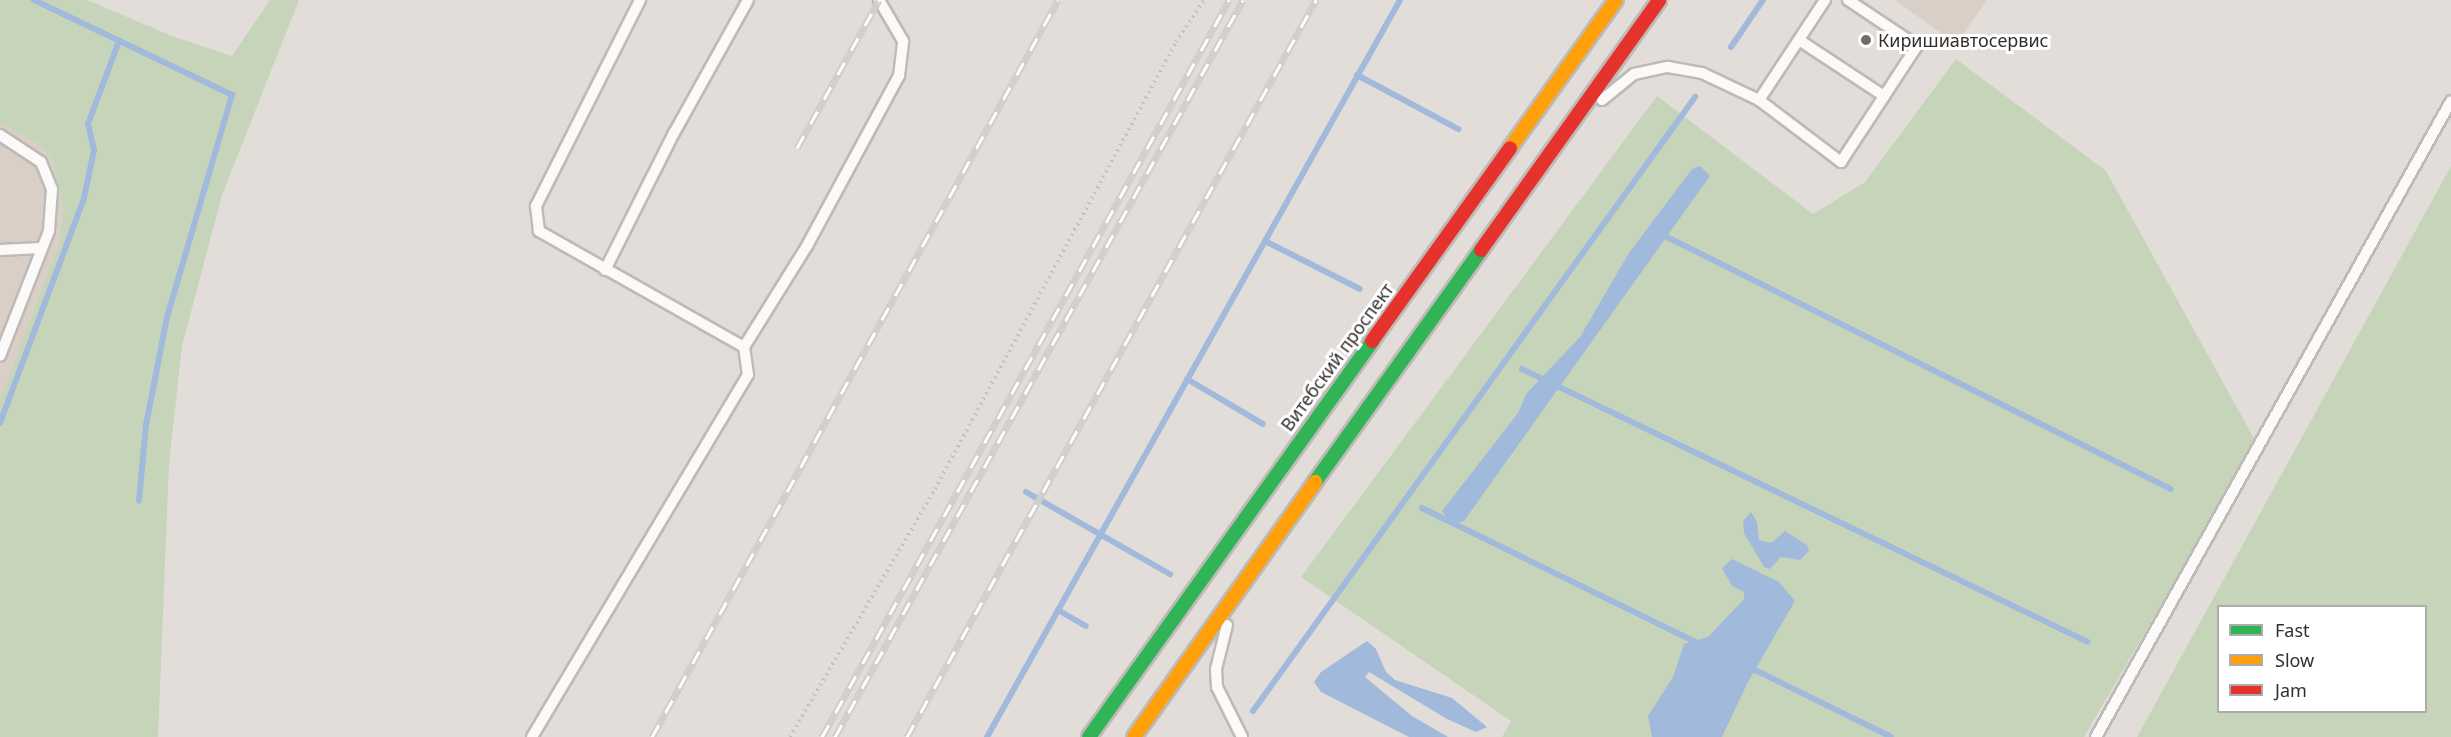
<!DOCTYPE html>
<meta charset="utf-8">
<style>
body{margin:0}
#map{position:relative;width:2451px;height:737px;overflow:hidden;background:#e2ddd9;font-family:"Noto Sans",sans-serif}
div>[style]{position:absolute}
.built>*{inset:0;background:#dacfc7}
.green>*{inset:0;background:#c6d5ba}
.water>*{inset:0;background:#a1badb}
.stream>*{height:6px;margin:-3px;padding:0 3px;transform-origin:3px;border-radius:3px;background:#a1badb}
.path>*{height:4px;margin-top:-2px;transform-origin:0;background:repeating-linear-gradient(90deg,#c0bebd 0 1.5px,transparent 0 6px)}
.roads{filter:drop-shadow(2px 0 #bdbab7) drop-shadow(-2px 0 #bdbab7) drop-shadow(0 2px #bdbab7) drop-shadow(0 -2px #bdbab7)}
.lane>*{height:10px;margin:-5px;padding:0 5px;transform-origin:5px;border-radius:5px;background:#fbfaf9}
.fast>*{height:14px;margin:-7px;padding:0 7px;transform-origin:7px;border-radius:7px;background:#30b455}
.slow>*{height:14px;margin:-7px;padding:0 7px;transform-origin:7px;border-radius:7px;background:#ff9f0a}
.jam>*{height:14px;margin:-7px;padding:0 7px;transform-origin:7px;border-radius:7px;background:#e5322d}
.rail>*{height:7px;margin-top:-3.5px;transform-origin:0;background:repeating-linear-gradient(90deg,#fff 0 14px,#d1cfce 0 28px);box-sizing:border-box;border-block:2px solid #d1cfce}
.dots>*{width:16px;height:16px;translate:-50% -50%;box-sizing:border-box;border:3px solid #fff;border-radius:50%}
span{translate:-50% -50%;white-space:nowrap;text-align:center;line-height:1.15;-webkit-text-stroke:6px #fff;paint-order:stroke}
.poi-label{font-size:18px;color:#332f2d}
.left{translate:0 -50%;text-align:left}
.street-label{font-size:18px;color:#332f2d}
.legend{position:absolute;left:2217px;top:605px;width:210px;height:108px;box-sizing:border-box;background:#fff;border:2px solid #adacab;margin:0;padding:8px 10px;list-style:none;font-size:18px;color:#332f2d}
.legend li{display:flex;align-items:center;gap:12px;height:30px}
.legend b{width:30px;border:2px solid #adacab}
</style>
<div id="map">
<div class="built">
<i style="clip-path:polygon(1895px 0,1987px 0,1956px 44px)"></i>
<i style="clip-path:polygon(0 123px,38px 144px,52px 160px,63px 207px,59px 243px,0 399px)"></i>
</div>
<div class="green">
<i style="clip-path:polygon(0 0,87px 0,172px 36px,232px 56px,270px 0,299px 0,222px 195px,182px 346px,169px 464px,158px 737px,0 737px,0 399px,59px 243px,63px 207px,52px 160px,38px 144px,0 123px)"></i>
<i style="clip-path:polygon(1956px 59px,2106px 171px,2256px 442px,2084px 737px,1502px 737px,1511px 721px,1301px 577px,1657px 96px,1813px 214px,1865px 182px)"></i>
<i style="clip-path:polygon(evenodd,2451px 166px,2451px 737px,2137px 737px,2451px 166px,2218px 606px,2426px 606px,2426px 712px,2218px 712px,2218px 606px)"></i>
</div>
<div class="water">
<i style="clip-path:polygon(1700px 166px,1710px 176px,1464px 521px,1451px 524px,1442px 511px,1518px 413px,1526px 394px,1580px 337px,1629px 253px,1692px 169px)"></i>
<i style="clip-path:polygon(1751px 512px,1757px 522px,1759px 540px,1771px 543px,1785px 531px,1807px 545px,1809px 551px,1800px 560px,1781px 557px,1770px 569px,1764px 567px,1744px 533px,1743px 521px)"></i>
<i style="clip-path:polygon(1732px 559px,1779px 582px,1795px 601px,1748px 682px,1722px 737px,1652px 737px,1648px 716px,1673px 677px,1684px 644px,1708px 637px,1744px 599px,1744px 592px,1732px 586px,1722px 568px)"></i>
<i style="clip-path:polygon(1367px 641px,1376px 649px,1386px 672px,1395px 680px,1452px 698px,1487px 727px,1476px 732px,1447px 719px,1369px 672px,1365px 677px,1412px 716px,1448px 737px,1409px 737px,1321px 692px,1314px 682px,1321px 672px)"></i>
</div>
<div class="stream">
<i style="left:34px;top:0;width:220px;rotate:25.6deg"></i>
<i style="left:232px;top:95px;width:231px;rotate:106.3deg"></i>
<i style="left:167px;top:317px;width:110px;rotate:101deg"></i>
<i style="left:146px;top:425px;width:76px;rotate:95.3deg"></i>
<i style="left:1731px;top:47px;width:57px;rotate:-55.8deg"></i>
<i style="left:1357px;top:75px;width:115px;rotate:28.1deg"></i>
<i style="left:1659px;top:233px;width:572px;rotate:26.57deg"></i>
<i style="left:1265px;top:241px;width:106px;rotate:26.8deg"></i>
<i style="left:1522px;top:369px;width:628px;rotate:25.75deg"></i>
<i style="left:1187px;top:379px;width:88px;rotate:30.6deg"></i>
<i style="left:0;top:423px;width:240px;rotate:-69.5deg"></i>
<i style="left:84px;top:198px;width:49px;rotate:-78.2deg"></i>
<i style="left:94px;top:150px;width:27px;rotate:-103deg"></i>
<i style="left:88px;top:124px;width:89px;rotate:-69.5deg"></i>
<i style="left:1026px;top:492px;width:166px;rotate:29.7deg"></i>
<i style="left:1422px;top:508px;width:312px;rotate:26.1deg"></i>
<i style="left:1058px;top:610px;width:32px;rotate:30deg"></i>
<i style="left:1749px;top:667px;width:158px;rotate:26.2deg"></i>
<i style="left:1253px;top:711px;width:757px;rotate:-54.25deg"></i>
<i style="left:987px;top:737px;width:845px;rotate:-60.73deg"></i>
</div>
<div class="path">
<i style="left:790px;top:737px;width:287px;rotate:-59.7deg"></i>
<i style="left:935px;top:489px;width:508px;rotate:-61.67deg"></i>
<i style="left:1176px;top:42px;width:50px;rotate:-56.3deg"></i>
</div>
<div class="roads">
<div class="lane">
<i style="left:1825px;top:0;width:120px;rotate:123.4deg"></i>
<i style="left:1759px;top:100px;width:103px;rotate:37.1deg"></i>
<i style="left:1841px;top:162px;width:139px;rotate:-56.8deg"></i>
<i style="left:1917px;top:46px;width:83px;rotate:-146.3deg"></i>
<i style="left:1799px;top:40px;width:102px;rotate:33.4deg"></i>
<i style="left:1602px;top:100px;width:41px;rotate:-39.1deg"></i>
<i style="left:1634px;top:74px;width:35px;rotate:-12deg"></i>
<i style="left:1668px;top:67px;width:35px;rotate:10deg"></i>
<i style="left:1702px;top:73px;width:63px;rotate:25.3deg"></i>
<i style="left:0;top:135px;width:49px;rotate:33.4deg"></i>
<i style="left:41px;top:162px;width:29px;rotate:68deg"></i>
<i style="left:52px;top:189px;width:42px;rotate:94.1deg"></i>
<i style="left:49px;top:231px;width:134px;rotate:111.4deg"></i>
<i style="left:0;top:250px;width:41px;rotate:-2.8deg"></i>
<i style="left:605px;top:270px;width:153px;rotate:-63.3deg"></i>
<i style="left:674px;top:133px;width:152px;rotate:-60.9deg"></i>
<i style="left:744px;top:347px;width:121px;rotate:-58.1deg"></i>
<i style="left:808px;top:244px;width:191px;rotate:-61.6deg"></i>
<i style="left:899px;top:76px;width:35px;rotate:-83deg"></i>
<i style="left:903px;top:41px;width:48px;rotate:-120.3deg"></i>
<i style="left:1227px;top:625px;width:45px;rotate:104deg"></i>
<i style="left:1216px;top:669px;width:18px;rotate:87deg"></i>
<i style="left:1217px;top:687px;width:56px;rotate:63.4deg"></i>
<i style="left:532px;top:737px;width:422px;rotate:-59.2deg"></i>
<i style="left:748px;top:375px;width:28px;rotate:-98deg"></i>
<i style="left:744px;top:347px;width:236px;rotate:-150.5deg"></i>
<i style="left:539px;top:231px;width:25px;rotate:-97deg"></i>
<i style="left:536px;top:206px;width:231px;rotate:-63.2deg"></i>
<i style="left:2096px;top:737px;width:728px;rotate:-60.83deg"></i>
</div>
<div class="fast">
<i style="left:1315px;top:482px;width:285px;rotate:-54.4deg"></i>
<i style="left:1089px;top:737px;width:487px;rotate:-54.4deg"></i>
</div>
<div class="slow">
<i style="left:1510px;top:148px;width:182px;rotate:-54.4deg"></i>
<i style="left:1134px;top:737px;width:313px;rotate:-54.6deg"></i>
</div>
<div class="jam">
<i style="left:1481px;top:250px;width:307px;rotate:-54.5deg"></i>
<i style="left:1372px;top:341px;width:237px;rotate:-54.4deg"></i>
</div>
</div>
<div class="rail">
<i style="left:797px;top:148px;width:169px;rotate:-61deg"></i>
<i style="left:652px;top:737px;width:841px;rotate:-61.15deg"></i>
<i style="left:822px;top:737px;width:842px;rotate:-61.09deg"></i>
<i style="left:835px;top:737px;width:842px;rotate:-61.03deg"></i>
<i style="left:907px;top:737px;width:843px;rotate:-60.97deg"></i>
</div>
<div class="dots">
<i style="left:1866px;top:40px;background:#706c69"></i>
</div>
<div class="poi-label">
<span class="left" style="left:1878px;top:40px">Киришиавтосервис</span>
</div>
<div class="street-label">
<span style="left:1337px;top:357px;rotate:-54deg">Витебский проспект</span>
</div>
<ul class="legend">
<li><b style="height:8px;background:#30b455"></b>Fast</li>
<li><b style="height:8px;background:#ff9f0a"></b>Slow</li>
<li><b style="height:8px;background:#e5322d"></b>Jam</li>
</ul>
</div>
